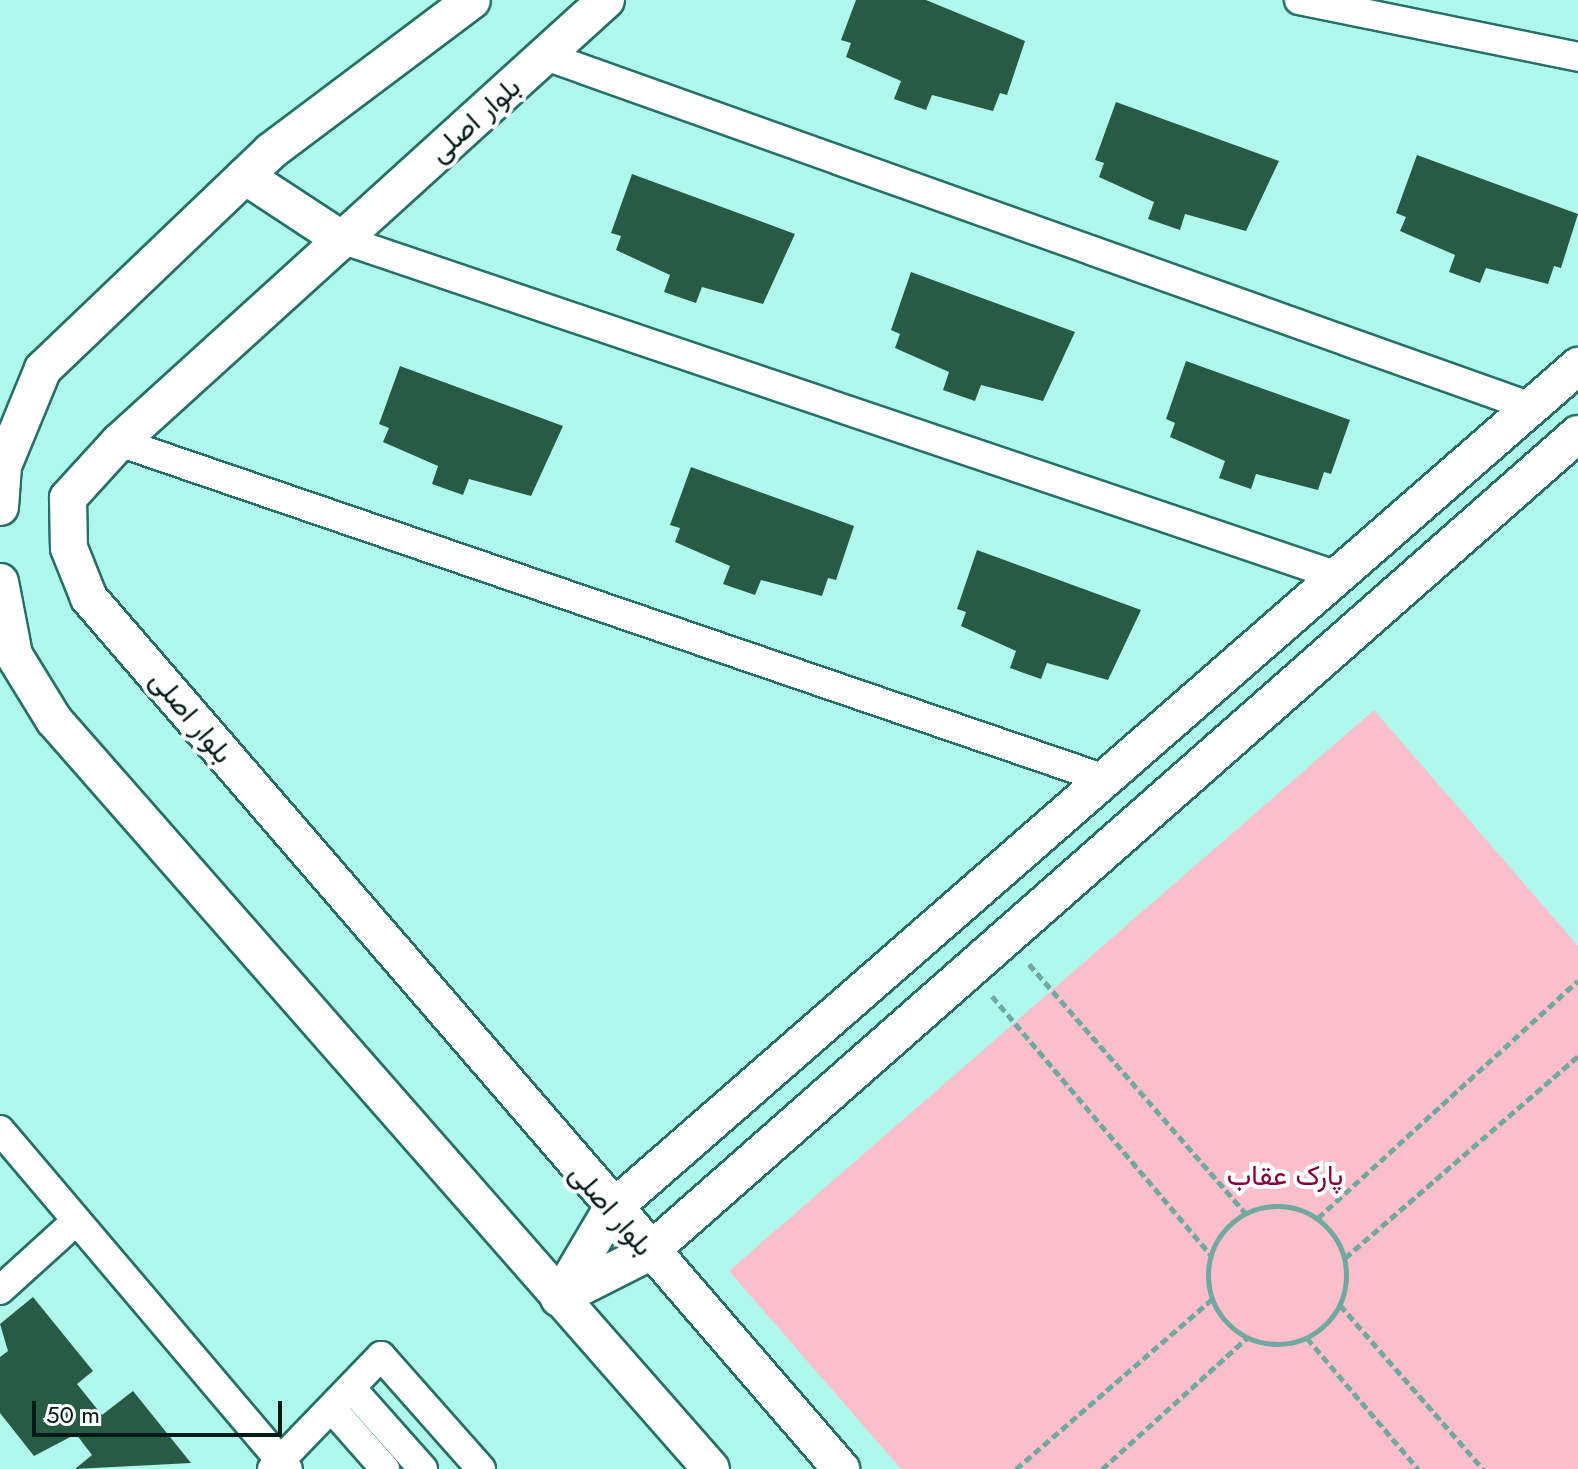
<!DOCTYPE html>
<meta charset="utf-8">
<style>
body{margin:0}
#map{position:relative;width:1578px;height:1469px;overflow:hidden;background:#b0f8ec;font-family:Jost,Vazirmatn,sans-serif}
div>[style]{position:absolute}
.green>*{inset:0;background:#fbbfcc}
.building>*{inset:0;background:#285b45}
.path>*{height:5px;margin-top:-2.5px;transform-origin:0;background:repeating-linear-gradient(90deg,#71a9a0 0 8px,transparent 0 12px)}
.path>.ring{margin:-2.5px;padding:0;box-sizing:content-box;background:none;border:5px solid #71a9a0;border-radius:50%}
.roads{filter:drop-shadow(2px 0 #267067) drop-shadow(-2px 0 #267067) drop-shadow(0 2px #267067) drop-shadow(0 -2px #267067)}
.minor>*{height:28px;margin:-14px;padding:0 14px;transform-origin:14px;border-radius:14px;background:#fff}
.tertiary>*{height:36px;margin:-18px;padding:0 18px;transform-origin:18px;border-radius:18px;background:#fff}
span{translate:-50% -50%;white-space:nowrap;text-align:center;line-height:1.15;-webkit-text-stroke:8px #fff;paint-order:stroke}
.street-label{font-size:28px;color:#001b17}
.park-label{font-size:28px;color:#82003c}
.scale{position:absolute;left:32px;top:1401px;width:250px;height:36px;box-sizing:border-box;border:4px solid #001b17;border-top:0;padding-left:10px;font-size:24px;line-height:28px;white-space:nowrap;color:#001b17;-webkit-text-stroke:6px #fff;paint-order:stroke}
</style>
<div id="map">
<div class="green">
<i style="clip-path:polygon(1374px 710px,1578px 946px,1578px 1469px,901px 1469px,729px 1271px)"></i>
</div>
<div class="building">
<i style="clip-path:polygon(856px 0,926px 0,1025px 41px,1007px 95px,1000px 93px,993px 111px,932px 95px,926px 110px,894px 99px,901px 81px,846px 57px,851px 43px,841px 40px)"></i>
<i style="clip-path:polygon(1116px 102px,1279px 161px,1246px 231px,1185px 214px,1180px 230px,1148px 219px,1154px 202px,1099px 177px,1104px 163px,1095px 160px)"></i>
<i style="clip-path:polygon(1417px 155px,1578px 214px,1561px 268px,1554px 266px,1548px 284px,1486px 268px,1480px 283px,1449px 272px,1455px 255px,1400px 231px,1406px 217px,1396px 213px)"></i>
<i style="clip-path:polygon(632px 174px,795px 234px,763px 304px,702px 287px,696px 303px,664px 292px,670px 275px,616px 250px,621px 236px,611px 233px)"></i>
<i style="clip-path:polygon(911px 272px,1075px 332px,1043px 401px,981px 385px,975px 401px,943px 390px,949px 372px,895px 348px,900px 334px,891px 330px)"></i>
<i style="clip-path:polygon(1186px 361px,1350px 420px,1331px 474px,1324px 472px,1318px 490px,1256px 474px,1251px 489px,1219px 478px,1225px 461px,1170px 437px,1175px 423px,1166px 419px)"></i>
<i style="clip-path:polygon(400px 366px,563px 426px,531px 496px,469px 479px,463px 495px,432px 484px,438px 466px,383px 442px,389px 428px,379px 424px)"></i>
<i style="clip-path:polygon(691px 467px,854px 526px,836px 580px,828px 578px,822px 596px,761px 580px,755px 595px,723px 584px,730px 566px,675px 542px,680px 528px,670px 525px)"></i>
<i style="clip-path:polygon(977px 550px,1141px 610px,1108px 680px,1047px 663px,1041px 679px,1010px 668px,1016px 651px,961px 626px,966px 612px,957px 609px)"></i>
<i style="clip-path:polygon(33px 1297px,93px 1371px,77px 1384px,102px 1415px,133px 1391px,191px 1463px,75px 1469px,92px 1455px,76px 1434px,34px 1456px,0 1413px,0 1357px,8px 1351px,0 1324px)"></i>
</div>
<div class="path">
<i style="left:1029px;top:964px;width:331px;rotate:49deg"></i>
<i style="left:992px;top:996px;width:339px;rotate:49.8deg"></i>
<i class="ring" style="left:1208px;top:1206px;width:133px;height:133px"></i>
<i style="left:1318px;top:1218px;width:352px;rotate:-42.4deg"></i>
<i style="left:1345px;top:1258px;width:308px;rotate:-40.9deg"></i>
<i style="left:1340px;top:1305px;width:218px;rotate:48.9deg"></i>
<i style="left:1307px;top:1338px;width:172px;rotate:49.7deg"></i>
<i style="left:1016px;top:1469px;width:259px;rotate:-40.9deg"></i>
<i style="left:1102px;top:1469px;width:197px;rotate:-42.1deg"></i>
</div>
<div class="roads">
<div class="minor">
<i style="left:1299px;top:0;width:285px;rotate:11.5deg"></i>
<i style="left:546px;top:56px;width:1046px;rotate:19.61deg"></i>
<i style="left:341px;top:239px;width:1052px;rotate:18.68deg"></i>
<i style="left:119px;top:442px;width:1042px;rotate:18.87deg"></i>
<i style="left:0;top:1130px;width:445px;rotate:49.7deg"></i>
<i style="left:0;top:1290px;width:103px;rotate:-42.2deg"></i>
<i style="left:352px;top:1389px;width:107px;rotate:48.4deg"></i>
<i style="left:333px;top:1410px;width:79px;rotate:48.6deg"></i>
<i style="left:272px;top:1469px;width:157px;rotate:-46deg"></i>
<i style="left:381px;top:1356px;width:151px;rotate:48.5deg"></i>
</div>
<div class="tertiary">
<i style="left:606px;top:0;width:658px;rotate:137.77deg"></i>
<i style="left:119px;top:442px;width:76px;rotate:132.3deg"></i>
<i style="left:68px;top:498px;width:50px;rotate:88.9deg"></i>
<i style="left:69px;top:548px;width:54px;rotate:68.2deg"></i>
<i style="left:89px;top:598px;width:1151px;rotate:49.19deg"></i>
<i style="left:245px;top:176px;width:115px;rotate:33.3deg"></i>
<i style="left:0;top:507px;width:41px;rotate:-85.8deg"></i>
<i style="left:3px;top:466px;width:105px;rotate:-67.6deg"></i>
<i style="left:43px;top:369px;width:315px;rotate:-43.7deg"></i>
<i style="left:271px;top:151px;width:251px;rotate:-36.9deg"></i>
<i style="left:0;top:582px;width:74px;rotate:79.1deg"></i>
<i style="left:14px;top:655px;width:76px;rotate:58.4deg"></i>
<i style="left:54px;top:720px;width:996px;rotate:48.74deg"></i>
<i style="left:559px;top:1298px;width:102px;rotate:-59.4deg"></i>
<i style="left:611px;top:1210px;width:1284px;rotate:-41.11deg"></i>
<i style="left:559px;top:1298px;width:100px;rotate:-26.8deg"></i>
<i style="left:648px;top:1253px;width:1239px;rotate:-41.37deg"></i>
</div>
</div>
<div class="street-label">
<span style="left:475px;top:120px;rotate:-42deg">بلوار اصلی</span>
<span style="left:191px;top:717px;rotate:50deg">بلوار اصلی</span>
<span style="left:611px;top:1210px;rotate:49deg">بلوار اصلی</span>
</div>
<div class="park-label">
<span style="left:1285px;top:1176px">پارک عقاب</span>
</div>
<div class="scale">50 m</div>
</div>
